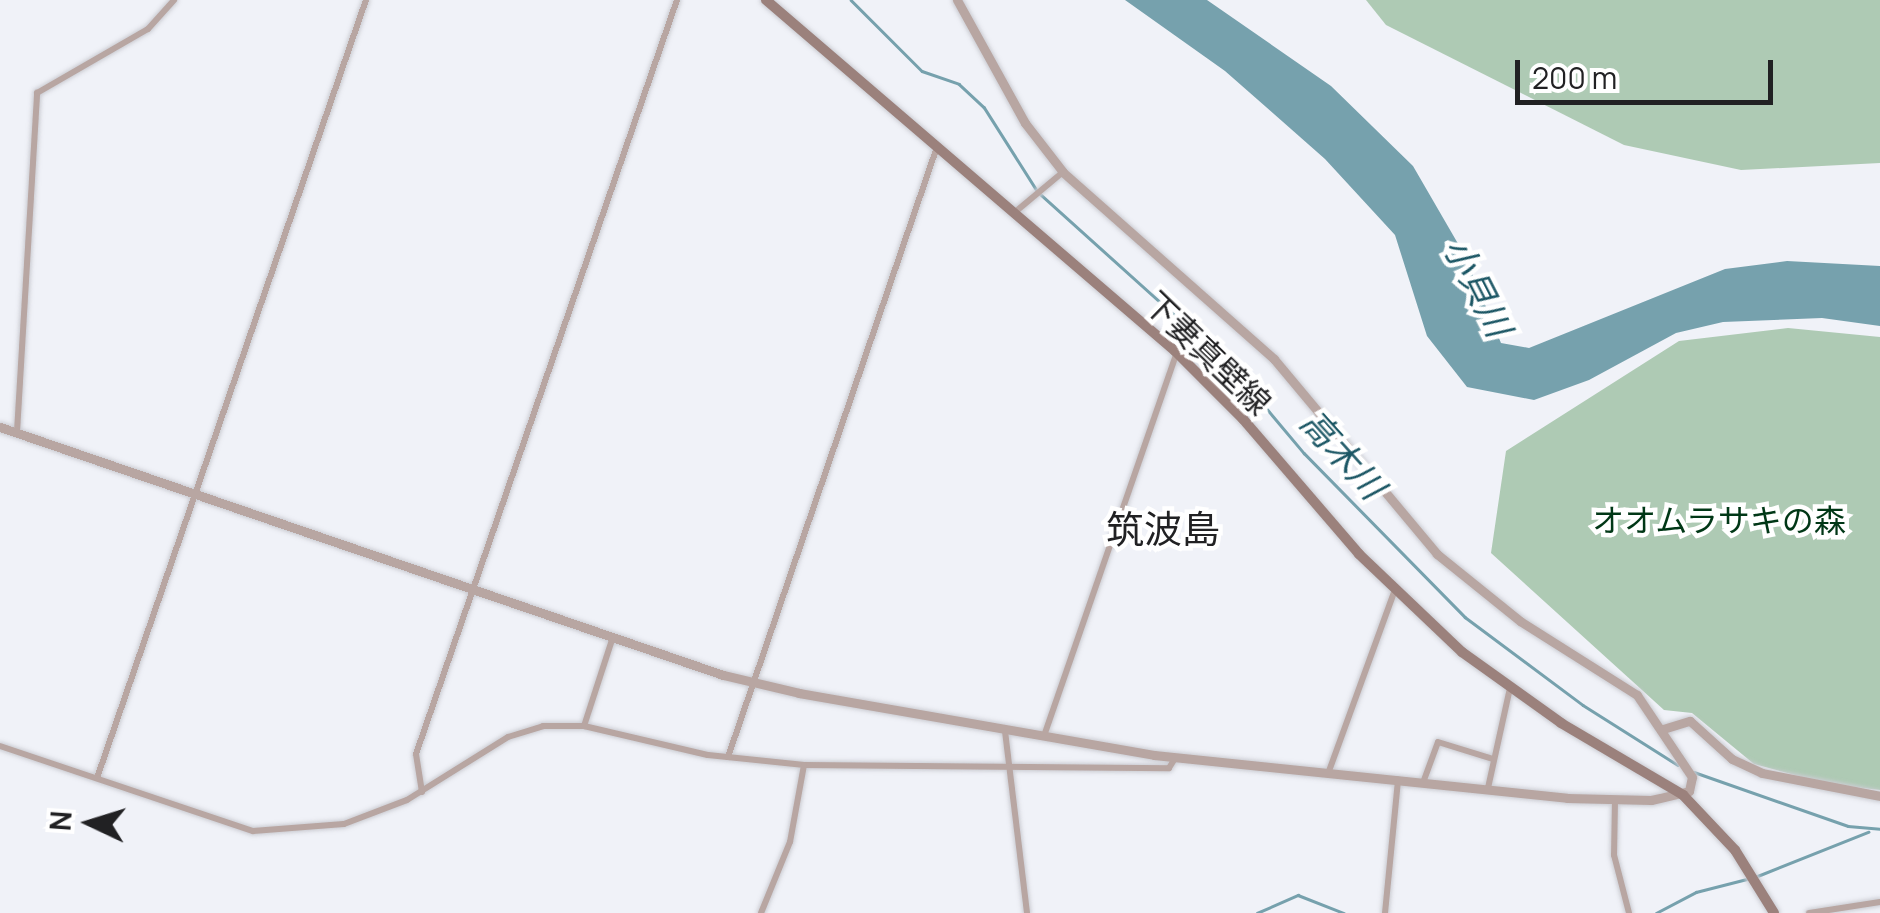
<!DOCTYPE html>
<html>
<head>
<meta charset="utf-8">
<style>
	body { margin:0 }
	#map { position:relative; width:1880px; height:913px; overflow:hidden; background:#f0f2f8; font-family:Manrope,"Noto Sans JP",sans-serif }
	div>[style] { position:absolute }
	.green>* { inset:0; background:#aecab4 }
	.water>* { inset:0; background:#76a1ad }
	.stream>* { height:2.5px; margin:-1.25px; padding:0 1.25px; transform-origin:1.25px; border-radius:1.25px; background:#76a1ad }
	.roads { filter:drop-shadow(0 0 2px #cbccd2) drop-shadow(0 0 2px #cbccd2) }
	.minor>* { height:6px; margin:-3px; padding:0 3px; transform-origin:3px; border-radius:3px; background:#b8a6a2 }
	.tertiary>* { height:9px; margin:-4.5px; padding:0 4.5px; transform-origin:4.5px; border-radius:4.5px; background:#b8a6a2 }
	.secondary>* { height:10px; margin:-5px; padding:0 5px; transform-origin:5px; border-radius:5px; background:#9b817c }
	span { translate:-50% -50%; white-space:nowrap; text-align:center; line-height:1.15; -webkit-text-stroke:9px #fff; paint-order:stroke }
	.street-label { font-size:32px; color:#212123 }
	.park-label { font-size:32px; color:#003716 }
	.water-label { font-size:35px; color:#1b5664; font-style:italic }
	.quarter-label { font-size:38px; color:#212123 }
	.north { position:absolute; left:40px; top:773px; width:100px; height:100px; -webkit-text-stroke:8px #fff; paint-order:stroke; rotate:274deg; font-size:28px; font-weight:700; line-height:40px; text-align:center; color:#212123 }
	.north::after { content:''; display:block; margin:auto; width:35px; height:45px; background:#212123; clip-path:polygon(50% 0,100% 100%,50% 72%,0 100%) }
	.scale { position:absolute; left:1515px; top:60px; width:258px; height:45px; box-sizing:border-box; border:5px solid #212123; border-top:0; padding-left:12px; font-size:30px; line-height:35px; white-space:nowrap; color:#212123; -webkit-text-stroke:8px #fff; paint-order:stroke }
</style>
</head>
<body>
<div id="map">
	<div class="green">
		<i style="clip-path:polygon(1366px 0,1880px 0,1880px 163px,1741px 170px,1624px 145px,1386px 25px)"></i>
		<i style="clip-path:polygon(1788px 328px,1880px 337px,1880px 790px,1828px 784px,1754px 764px,1692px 713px,1664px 710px,1491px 553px,1506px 451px,1679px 341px)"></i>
	</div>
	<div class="water">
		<i style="clip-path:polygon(1125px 0,1207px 0,1331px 86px,1413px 166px,1464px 254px,1501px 343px,1529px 348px,1725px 269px,1787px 261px,1880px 266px,1880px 326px,1822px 318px,1723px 322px,1676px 333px,1589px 380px,1534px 400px,1467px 387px,1427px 336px,1395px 235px,1325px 159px,1225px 71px)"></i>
	</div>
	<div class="stream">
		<i style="left:851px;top:0;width:100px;rotate:45deg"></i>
		<i style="left:922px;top:71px;width:39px;rotate:19deg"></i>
		<i style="left:959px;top:84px;width:34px;rotate:43deg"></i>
		<i style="left:984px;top:107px;width:101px;rotate:57.6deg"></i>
		<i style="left:1038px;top:192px;width:260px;rotate:42deg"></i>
		<i style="left:1231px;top:366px;width:114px;rotate:50deg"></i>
		<i style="left:1304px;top:453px;width:230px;rotate:45.5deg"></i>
		<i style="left:1465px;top:617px;width:147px;rotate:36.7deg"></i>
		<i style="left:1583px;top:705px;width:112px;rotate:32.3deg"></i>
		<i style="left:1694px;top:772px;width:163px;rotate:19.3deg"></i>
		<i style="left:1848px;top:826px;width:32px;rotate:5deg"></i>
		<i style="left:1755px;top:877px;width:122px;rotate:-21.7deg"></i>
		<i style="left:1257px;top:913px;width:45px;rotate:-23.7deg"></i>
		<i style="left:1298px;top:895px;width:49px;rotate:21.4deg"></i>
		<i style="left:1656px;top:913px;width:45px;rotate:-27.7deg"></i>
		<i style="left:1696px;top:892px;width:53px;rotate:-14.3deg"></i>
	</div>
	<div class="roads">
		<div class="minor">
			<i style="left:1014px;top:213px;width:64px;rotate:-39.9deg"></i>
			<i style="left:17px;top:432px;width:340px;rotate:-86.6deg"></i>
			<i style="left:37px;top:93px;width:128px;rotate:-30deg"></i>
			<i style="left:148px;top:29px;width:39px;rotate:-48deg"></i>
			<i style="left:584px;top:726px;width:94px;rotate:-72deg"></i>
			<i style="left:1005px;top:731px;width:183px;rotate:83.1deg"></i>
			<i style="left:1044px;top:736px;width:405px;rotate:-70.9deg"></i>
			<i style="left:0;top:746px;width:267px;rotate:18.6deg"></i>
			<i style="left:253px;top:831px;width:91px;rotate:-4.4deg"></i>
			<i style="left:344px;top:824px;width:67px;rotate:-20.9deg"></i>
			<i style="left:407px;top:800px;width:119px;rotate:-32deg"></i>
			<i style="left:508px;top:737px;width:37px;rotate:-17deg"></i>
			<i style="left:543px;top:726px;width:41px"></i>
			<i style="left:584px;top:726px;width:127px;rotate:13.2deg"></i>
			<i style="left:708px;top:755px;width:97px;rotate:5.9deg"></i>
			<i style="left:804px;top:765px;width:365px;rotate:0.5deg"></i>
			<i style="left:1169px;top:768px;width:13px;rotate:-58deg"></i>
			<i style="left:728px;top:757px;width:642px;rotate:-71.09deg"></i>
			<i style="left:1329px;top:771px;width:193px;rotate:-70deg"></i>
			<i style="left:97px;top:778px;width:823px;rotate:-70.93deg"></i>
			<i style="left:1424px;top:780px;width:40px;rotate:-69.8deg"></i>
			<i style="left:1438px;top:742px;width:58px;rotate:17.2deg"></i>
			<i style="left:1488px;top:788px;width:102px;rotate:-77.6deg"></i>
			<i style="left:422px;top:792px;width:38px;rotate:-99deg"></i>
			<i style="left:416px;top:754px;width:798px;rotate:-70.91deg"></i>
			<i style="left:1615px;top:800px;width:55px;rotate:91deg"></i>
			<i style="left:1614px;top:855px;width:60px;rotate:75.5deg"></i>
			<i style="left:761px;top:913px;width:77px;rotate:-67.8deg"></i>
			<i style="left:790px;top:842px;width:78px;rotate:-79.7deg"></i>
			<i style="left:1385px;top:913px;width:134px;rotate:-84.4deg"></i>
			<i style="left:1809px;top:913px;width:72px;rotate:-8.8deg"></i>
		</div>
		<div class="tertiary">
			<i style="left:0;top:427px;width:764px;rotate:18.93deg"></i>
			<i style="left:723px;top:675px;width:78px;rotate:13.3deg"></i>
			<i style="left:799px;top:693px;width:360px;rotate:9.9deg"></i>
			<i style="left:1154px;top:755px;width:415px;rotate:5.9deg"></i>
			<i style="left:1567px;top:798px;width:84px;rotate:1.4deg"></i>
			<i style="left:1651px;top:800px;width:39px;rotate:-13deg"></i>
			<i style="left:1689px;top:791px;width:14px;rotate:-78deg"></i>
			<i style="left:1692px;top:777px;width:99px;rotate:-123.9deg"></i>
			<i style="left:1637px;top:695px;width:138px;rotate:-147.7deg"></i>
			<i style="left:1520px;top:621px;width:107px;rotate:-141.1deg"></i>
			<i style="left:1437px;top:554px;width:254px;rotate:-129.9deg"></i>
			<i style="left:1274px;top:359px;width:282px;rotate:-138.5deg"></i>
			<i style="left:1063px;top:172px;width:62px;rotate:-127.8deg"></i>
			<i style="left:1025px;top:123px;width:141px;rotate:-118.9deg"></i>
			<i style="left:1663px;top:729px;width:28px;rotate:-17deg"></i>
			<i style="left:1690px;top:721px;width:57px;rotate:42.1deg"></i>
			<i style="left:1732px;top:759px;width:33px;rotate:25deg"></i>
			<i style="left:1762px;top:773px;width:120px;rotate:11deg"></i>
		</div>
		<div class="secondary">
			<i style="left:766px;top:0;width:539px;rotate:40.64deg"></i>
			<i style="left:1175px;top:351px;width:96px;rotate:45deg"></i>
			<i style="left:1243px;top:419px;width:178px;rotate:49.3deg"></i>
			<i style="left:1359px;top:554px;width:142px;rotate:43.6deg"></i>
			<i style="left:1462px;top:652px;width:122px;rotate:35.6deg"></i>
			<i style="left:1561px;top:723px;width:142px;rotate:30.5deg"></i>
			<i style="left:1683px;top:795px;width:76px;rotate:46.6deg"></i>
			<i style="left:1735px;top:850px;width:74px;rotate:58.2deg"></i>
		</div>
	</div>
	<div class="street-label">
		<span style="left:1208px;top:353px;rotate:44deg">下妻真壁線</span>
	</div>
	<div class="park-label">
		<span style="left:1719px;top:520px">オオムラサキの森</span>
	</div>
	<div class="water-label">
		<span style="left:1478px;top:287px;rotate:63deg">小貝川</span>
		<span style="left:1343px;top:454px;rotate:48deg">高木川</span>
	</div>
	<div class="quarter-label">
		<span style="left:1163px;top:529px">筑波島</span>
	</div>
	<div class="north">N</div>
	<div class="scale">200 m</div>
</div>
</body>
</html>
